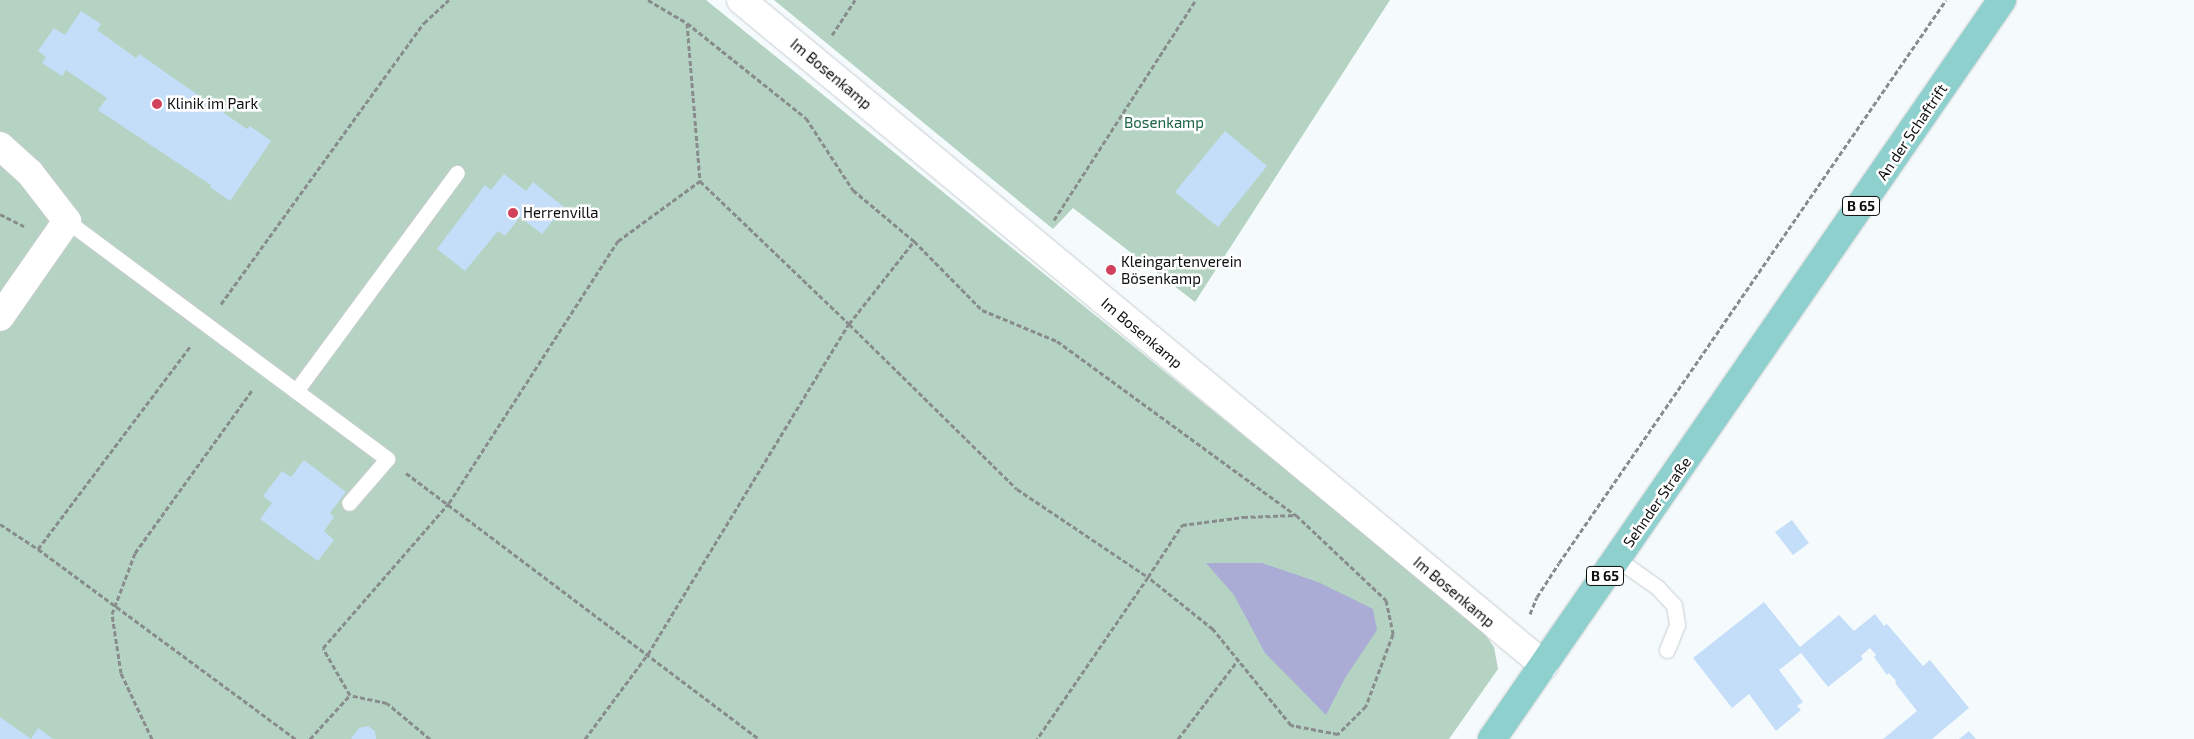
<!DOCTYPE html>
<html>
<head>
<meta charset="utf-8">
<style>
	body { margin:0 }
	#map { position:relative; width:2194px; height:739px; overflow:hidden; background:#f5fbfd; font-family:"Exo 2",sans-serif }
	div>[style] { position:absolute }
	.green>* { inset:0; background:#b5d3c2 }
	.water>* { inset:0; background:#aaacd5 }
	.building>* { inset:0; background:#c4ddf9 }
	.path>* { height:3px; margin-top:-1.5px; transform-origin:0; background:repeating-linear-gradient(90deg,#888c8d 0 5px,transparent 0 7.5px) }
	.roads { filter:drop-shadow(0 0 1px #c7cdcf) drop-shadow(0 0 1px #c7cdcf) }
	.service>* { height:15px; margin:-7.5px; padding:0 7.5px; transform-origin:7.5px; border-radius:7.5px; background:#fff }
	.minor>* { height:28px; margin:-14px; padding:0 14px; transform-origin:14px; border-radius:14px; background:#fff }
	.primary>* { height:28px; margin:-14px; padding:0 14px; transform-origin:14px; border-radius:14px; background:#8dd0cd }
	.dots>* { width:14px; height:14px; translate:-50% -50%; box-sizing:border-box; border:2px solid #fff; border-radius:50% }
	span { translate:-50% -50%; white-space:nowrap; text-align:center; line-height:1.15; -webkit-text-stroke:5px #fff; paint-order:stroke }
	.shield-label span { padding:1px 4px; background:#fff; border:1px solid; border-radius:4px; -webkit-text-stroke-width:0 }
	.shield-label { font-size:14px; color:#0d0f10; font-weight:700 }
	.street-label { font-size:15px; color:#0d0f10 }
	.poi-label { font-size:15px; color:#0d0f10 }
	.left { translate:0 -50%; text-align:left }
	.park-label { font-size:15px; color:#1a6444 }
</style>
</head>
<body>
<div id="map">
	<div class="green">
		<i style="clip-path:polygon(0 0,706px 0,1480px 627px,1494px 647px,1498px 669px,1449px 739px,0 739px)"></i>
		<i style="clip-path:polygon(774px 0,1390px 0,1195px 302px,1073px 208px,1053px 229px)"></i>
	</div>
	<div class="water">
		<i style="clip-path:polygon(1206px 563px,1262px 563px,1318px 582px,1373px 609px,1377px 630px,1345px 678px,1326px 715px,1265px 653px,1234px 595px)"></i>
	</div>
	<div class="building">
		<i style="clip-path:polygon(81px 11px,101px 24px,97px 30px,136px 58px,139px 54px,247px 129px,250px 126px,271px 141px,230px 201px,210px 187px,211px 185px,98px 110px,107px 98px,66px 70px,62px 76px,42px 63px,46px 57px,38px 51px,54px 28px,65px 35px)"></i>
		<i style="clip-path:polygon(1225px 131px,1267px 166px,1218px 227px,1175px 192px)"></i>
		<i style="clip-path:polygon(504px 174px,526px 191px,533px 182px,564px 207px,542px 234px,520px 217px,505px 236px,498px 231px,465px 271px,437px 249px,485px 185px,491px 190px)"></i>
		<i style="clip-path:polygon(304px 460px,346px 492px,330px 513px,334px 517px,324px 531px,334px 540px,318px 561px,260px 519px,272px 503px,263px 496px,282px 471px,291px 477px)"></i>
		<i style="clip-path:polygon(1792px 520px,1809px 543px,1793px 555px,1775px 532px)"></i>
		<i style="clip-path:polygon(1764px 602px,1800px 647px,1839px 615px,1854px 631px,1875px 614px,1884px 626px,1887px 624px,1923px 666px,1930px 660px,1969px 708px,1932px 739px,1883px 739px,1917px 711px,1895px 683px,1896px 681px,1889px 673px,1887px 675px,1874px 657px,1876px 655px,1870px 648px,1861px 656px,1863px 659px,1828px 687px,1801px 653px,1779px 670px,1803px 702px,1797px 706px,1801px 710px,1776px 731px,1749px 694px,1732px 708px,1693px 658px)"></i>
		<i style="clip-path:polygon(0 717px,31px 739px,38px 728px,53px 739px,0 739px)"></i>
		<i style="clip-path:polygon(368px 726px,375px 731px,376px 739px,351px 739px,359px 728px)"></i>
		<i style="clip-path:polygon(1969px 731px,1976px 739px,1959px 739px)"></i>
	</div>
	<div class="path">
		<i style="left:648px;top:0;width:45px;rotate:30.5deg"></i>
		<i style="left:687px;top:23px;width:152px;rotate:38.6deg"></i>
		<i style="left:806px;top:118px;width:86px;rotate:56.9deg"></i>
		<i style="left:853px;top:190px;width:80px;rotate:39.9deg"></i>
		<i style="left:914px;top:241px;width:97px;rotate:45.4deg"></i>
		<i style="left:982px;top:310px;width:81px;rotate:22.5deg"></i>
		<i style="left:1057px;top:341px;width:296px;rotate:36.1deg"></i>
		<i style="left:687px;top:23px;width:159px;rotate:85.3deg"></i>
		<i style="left:700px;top:181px;width:207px;rotate:43.8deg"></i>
		<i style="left:849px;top:324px;width:235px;rotate:44.5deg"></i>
		<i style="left:1017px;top:489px;width:158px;rotate:33.9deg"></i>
		<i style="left:1148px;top:577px;width:196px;rotate:124.4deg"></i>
		<i style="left:832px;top:35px;width:42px;rotate:-56.7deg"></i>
		<i style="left:0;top:214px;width:27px;rotate:27deg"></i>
		<i style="left:1054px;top:220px;width:262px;rotate:-57.2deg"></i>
		<i style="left:221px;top:304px;width:347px;rotate:-54.2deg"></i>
		<i style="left:424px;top:23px;width:34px;rotate:-43deg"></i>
		<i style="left:406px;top:473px;width:442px;rotate:37deg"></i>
		<i style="left:1296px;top:515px;width:124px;rotate:43.4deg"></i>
		<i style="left:1386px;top:600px;width:35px;rotate:78deg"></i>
		<i style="left:1393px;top:634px;width:77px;rotate:110.6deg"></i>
		<i style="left:1366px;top:706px;width:40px;rotate:135deg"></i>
		<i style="left:1338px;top:734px;width:48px;rotate:-169.2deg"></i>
		<i style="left:1291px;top:725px;width:124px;rotate:-129.1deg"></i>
		<i style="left:1213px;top:629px;width:83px;rotate:-141.3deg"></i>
		<i style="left:1148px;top:577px;width:62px;rotate:-56.8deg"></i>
		<i style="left:1182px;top:525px;width:62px;rotate:-7.5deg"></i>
		<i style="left:1243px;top:517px;width:53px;rotate:-2.2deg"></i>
		<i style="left:0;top:524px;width:45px;rotate:33.3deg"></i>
		<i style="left:38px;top:549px;width:320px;rotate:36.4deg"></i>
		<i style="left:38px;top:549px;width:255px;rotate:-53.1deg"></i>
		<i style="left:1530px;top:614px;width:18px;rotate:-68deg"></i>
		<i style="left:1537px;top:597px;width:40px;rotate:-57.1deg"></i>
		<i style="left:1559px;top:563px;width:683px;rotate:-55.5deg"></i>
		<i style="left:152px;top:739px;width:73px;rotate:-115.2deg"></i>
		<i style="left:121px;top:673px;width:60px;rotate:-98.7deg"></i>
		<i style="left:112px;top:614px;width:65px;rotate:-69.3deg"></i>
		<i style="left:135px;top:553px;width:201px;rotate:-54.3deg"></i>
		<i style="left:310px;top:739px;width:59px;rotate:-47.7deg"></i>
		<i style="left:430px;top:739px;width:56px;rotate:-140.1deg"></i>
		<i style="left:387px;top:703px;width:38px;rotate:-168deg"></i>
		<i style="left:350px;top:695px;width:54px;rotate:-119.9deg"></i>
		<i style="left:323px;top:648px;width:192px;rotate:-49deg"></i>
		<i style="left:449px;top:503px;width:312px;rotate:-57.2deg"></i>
		<i style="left:618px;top:241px;width:102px;rotate:-36.2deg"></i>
		<i style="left:585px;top:739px;width:106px;rotate:-53.5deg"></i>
		<i style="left:648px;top:654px;width:386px;rotate:-58.7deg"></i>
		<i style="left:849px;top:324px;width:105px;rotate:-51.9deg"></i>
		<i style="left:1178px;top:739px;width:99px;rotate:-52.8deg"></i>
	</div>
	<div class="roads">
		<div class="service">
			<i style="left:67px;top:221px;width:399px;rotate:36.6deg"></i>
			<i style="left:387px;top:459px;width:58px;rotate:130.8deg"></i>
			<i style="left:296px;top:391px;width:271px;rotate:-53.6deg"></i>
			<i style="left:1617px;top:559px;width:49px;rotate:35deg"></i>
			<i style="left:1657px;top:587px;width:25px;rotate:47deg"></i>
			<i style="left:1674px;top:605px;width:20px;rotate:81deg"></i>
			<i style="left:1677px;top:625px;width:27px;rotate:112deg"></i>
		</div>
		<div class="minor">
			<i style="left:741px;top:0;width:1043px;rotate:39.63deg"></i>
			<i style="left:0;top:146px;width:40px;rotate:42deg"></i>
			<i style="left:30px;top:173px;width:61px;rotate:52.4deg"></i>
			<i style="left:67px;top:221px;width:117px;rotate:124.9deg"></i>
		</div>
		<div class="primary">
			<i style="left:1492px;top:739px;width:898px;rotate:-55.39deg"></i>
		</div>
	</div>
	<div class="dots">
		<i style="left:157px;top:104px;background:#d1415b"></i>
		<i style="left:513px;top:213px;background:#d1415b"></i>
		<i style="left:1111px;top:270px;background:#d1415b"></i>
	</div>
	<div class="shield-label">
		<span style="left:1861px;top:206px">B 65</span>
		<span style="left:1605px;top:576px">B 65</span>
	</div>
	<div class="street-label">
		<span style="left:831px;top:74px;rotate:40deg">Im Bosenkamp</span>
		<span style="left:1912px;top:132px;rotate:-56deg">An der Schaftrift</span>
		<span style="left:1142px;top:333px;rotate:40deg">Im Bosenkamp</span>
		<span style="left:1657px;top:502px;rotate:-55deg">Sehnder Straße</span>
		<span style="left:1454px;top:592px;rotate:40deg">Im Bosenkamp</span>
	</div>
	<div class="poi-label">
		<span class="left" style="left:167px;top:104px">Klinik im Park</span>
		<span class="left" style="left:523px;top:213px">Herrenvilla</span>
		<span class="left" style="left:1121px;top:270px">Kleingartenverein<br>Bösenkamp</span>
	</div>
	<div class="park-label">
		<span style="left:1164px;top:123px">Bosenkamp</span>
	</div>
</div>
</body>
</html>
